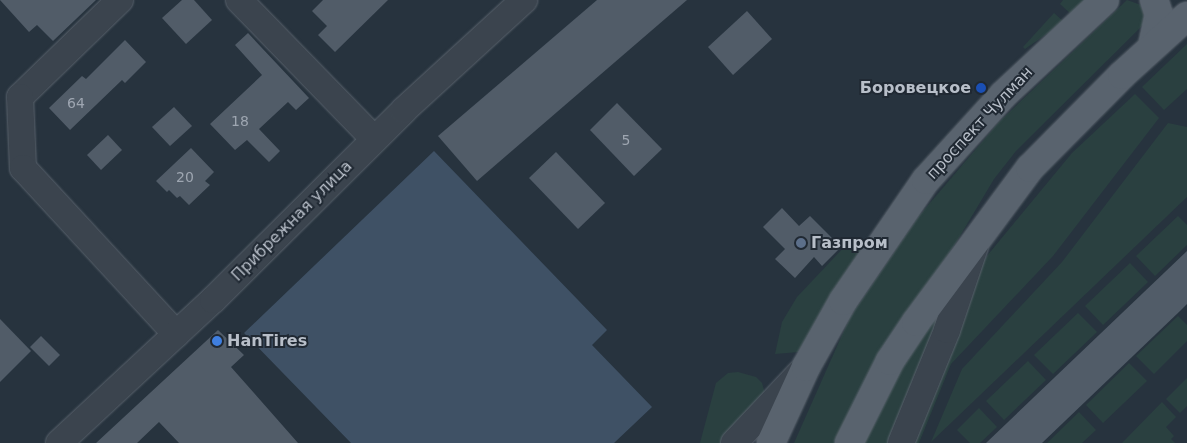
<!DOCTYPE html>
<html>
<head>
<meta charset="utf-8">
<style>
	body { margin:0 }
	#map { position:relative; width:1187px; height:443px; overflow:hidden; background:#27333e; font-family:"DejaVu Sans",sans-serif }
	div>[style] { position:absolute }
	.green>* { inset:0; background:#2a4040 }
	.water>* { inset:0; background:#3f5165 }
	.building>* { inset:0; background:#515c68 }
	.roads { filter:drop-shadow(0 0 1px #59626c) drop-shadow(0 0 1px #59626c) }
	.minor>* { height:26px; margin:-13px; padding:0 13px; transform-origin:13px; border-radius:13px; background:#3b444e }
	.major>* { height:28px; margin:-14px; padding:0 14px; transform-origin:14px; border-radius:14px; background:#59636e }
	.dots>* { width:14px; height:14px; translate:-50% -50%; box-sizing:border-box; border:2px solid #202933; border-radius:50% }
	span { translate:-50% -50%; white-space:nowrap; text-align:center; line-height:1.15; -webkit-text-stroke:4px #202933; paint-order:stroke }
	.number-label { font-size:14px; color:#9ea6b1 }
	.number-label span { -webkit-text-stroke-width:0 }
	.poi-label { font-size:16px; color:#b8bfc9; font-weight:700 }
	.right { translate:-100% -50%; text-align:right }
	.left { translate:0 -50%; text-align:left }
	.street-label { font-size:16px; color:#b8bfc9 }
</style>
</head>
<body>
<div id="map">
	<div class="green">
		<i style="clip-path:polygon(1063px 0,1089px 0,1072px 15px,1060px 4px)"></i>
		<i style="clip-path:polygon(1127px 0,1141px 5px,1146px 11px,1143px 25px,1016px 151px,994px 179px,957px 241px,879px 360px,837px 443px,794px 443px,850px 317px,918px 217px,999px 122px)"></i>
		<i style="clip-path:polygon(1054px 13px,1064px 22px,1025px 49px,1023px 47px)"></i>
		<i style="clip-path:polygon(1187px 44px,1187px 89px,1164px 110px,1142px 87px)"></i>
		<i style="clip-path:polygon(1135px 94px,1159px 118px,1053px 256px,951px 364px,919px 443px,912px 443px,977px 268px,1072px 153px)"></i>
		<i style="clip-path:polygon(1168px 123px,1187px 127px,1187px 197px,931px 442px,962px 369px,1062px 262px)"></i>
		<i style="clip-path:polygon(1178px 216px,1187px 225px,1187px 245px,1155px 276px,1136px 256px)"></i>
		<i style="clip-path:polygon(847px 244px,866px 244px,799px 352px,775px 354px,782px 322px,797px 297px)"></i>
		<i style="clip-path:polygon(1130px 263px,1148px 282px,1103px 325px,1085px 306px)"></i>
		<i style="clip-path:polygon(946px 298px,893px 443px,860px 443px,878px 405px)"></i>
		<i style="clip-path:polygon(1078px 313px,1097px 332px,1053px 374px,1034px 355px)"></i>
		<i style="clip-path:polygon(1178px 316px,1187px 325px,1187px 341px,1154px 374px,1136px 356px)"></i>
		<i style="clip-path:polygon(1028px 361px,1046px 380px,1004px 420px,986px 401px)"></i>
		<i style="clip-path:polygon(1129px 363px,1147px 381px,1103px 423px,1086px 405px)"></i>
		<i style="clip-path:polygon(738px 372px,756px 377px,762px 383px,766px 397px,722px 443px,700px 443px,716px 383px,728px 373px)"></i>
		<i style="clip-path:polygon(1187px 378px,1187px 406px,1180px 413px,1166px 399px)"></i>
		<i style="clip-path:polygon(1162px 402px,1176px 417px,1166px 427px,1174px 436px,1171px 439px,1175px 443px,1122px 443px)"></i>
		<i style="clip-path:polygon(979px 408px,997px 427px,980px 443px,970px 443px,957px 430px)"></i>
		<i style="clip-path:polygon(1079px 412px,1096px 430px,1082px 443px,1047px 443px)"></i>
	</div>
	<div class="water">
		<i style="clip-path:polygon(434px 151px,607px 330px,592px 345px,652px 407px,614px 443px,351px 443px,244px 333px)"></i>
	</div>
	<div class="building">
		<i style="clip-path:polygon(0 0,96px 0,53px 41px,37px 25px,29px 32px)"></i>
		<i style="clip-path:polygon(182px 0,194px 0,212px 20px,186px 44px,162px 18px)"></i>
		<i style="clip-path:polygon(323px 0,388px 0,335px 52px,318px 35px,327px 26px,312px 11px)"></i>
		<i style="clip-path:polygon(597px 0,687px 0,477px 181px,438px 136px)"></i>
		<i style="clip-path:polygon(747px 11px,772px 39px,733px 75px,708px 47px)"></i>
		<i style="clip-path:polygon(248px 33px,309px 98px,296px 110px,288px 102px,259px 129px,280px 151px,269px 162px,247px 140px,235px 150px,210px 124px,262px 75px,235px 45px)"></i>
		<i style="clip-path:polygon(125px 40px,146px 62px,125px 83px,122px 80px,70px 130px,49px 108px,82px 76px,86px 79px)"></i>
		<i style="clip-path:polygon(617px 103px,662px 149px,634px 176px,590px 130px)"></i>
		<i style="clip-path:polygon(174px 107px,192px 126px,170px 146px,152px 127px)"></i>
		<i style="clip-path:polygon(108px 135px,122px 150px,101px 170px,87px 155px)"></i>
		<i style="clip-path:polygon(191px 148px,214px 172px,205px 181px,210px 185px,189px 205px,180px 196px,177px 198px,169px 190px,167px 192px,156px 181px)"></i>
		<i style="clip-path:polygon(556px 152px,605px 203px,578px 229px,529px 178px)"></i>
		<i style="clip-path:polygon(782px 208px,799px 226px,810px 216px,841px 247px,822px 266px,814px 257px,795px 278px,775px 259px,785px 249px,763px 227px)"></i>
		<i style="clip-path:polygon(1187px 251px,1187px 304px,1180px 311px,1042px 443px,986px 443px)"></i>
		<i style="clip-path:polygon(0 319px,31px 351px,0 382px)"></i>
		<i style="clip-path:polygon(218px 330px,244px 355px,231px 367px,298px 443px,179px 443px,159px 422px,137px 443px,96px 443px)"></i>
		<i style="clip-path:polygon(41px 336px,60px 355px,49px 366px,30px 347px)"></i>
	</div>
	<div class="roads">
		<div class="minor">
			<i style="left:120px;top:0;width:139px;rotate:135.9deg"></i>
			<i style="left:20px;top:97px;width:71px;rotate:87.6deg"></i>
			<i style="left:23px;top:168px;width:226px;rotate:47.3deg"></i>
			<i style="left:239px;top:0;width:194px;rotate:45.8deg"></i>
			<i style="left:59px;top:443px;width:210px;rotate:-42.9deg"></i>
			<i style="left:213px;top:300px;width:269px;rotate:-44.8deg"></i>
			<i style="left:404px;top:110px;width:163px;rotate:-42.5deg"></i>
			<i style="left:734px;top:443px;width:96px;rotate:-46.7deg"></i>
			<i style="left:901px;top:443px;width:122px;rotate:-67.8deg"></i>
			<i style="left:947px;top:330px;width:88px;rotate:-71.4deg"></i>
		</div>
		<div class="major">
			<i style="left:1152px;top:47px;width:33px;rotate:-78deg"></i>
			<i style="left:1159px;top:15px;width:16px;rotate:-108deg"></i>
			<i style="left:771px;top:443px;width:84px;rotate:-65.3deg"></i>
			<i style="left:806px;top:367px;width:76px;rotate:-60.7deg"></i>
			<i style="left:843px;top:301px;width:147px;rotate:-55.6deg"></i>
			<i style="left:926px;top:180px;width:115px;rotate:-47.8deg"></i>
			<i style="left:1003px;top:95px;width:139px;rotate:-43deg"></i>
			<i style="left:849px;top:443px;width:92px;rotate:-63.4deg"></i>
			<i style="left:890px;top:361px;width:47px;rotate:-56.3deg"></i>
			<i style="left:916px;top:322px;width:192px;rotate:-53.5deg"></i>
			<i style="left:1030px;top:168px;width:131px;rotate:-45.3deg"></i>
			<i style="left:1122px;top:75px;width:88px;rotate:-42.2deg"></i>
		</div>
	</div>
	<div class="dots">
		<i style="left:981px;top:88px;background:#1a4fb4"></i>
		<i style="left:801px;top:243px;background:#5c6f8a"></i>
		<i style="left:217px;top:341px;background:#3f7fe0"></i>
	</div>
	<div class="number-label">
		<span style="left:76px;top:103px">64</span>
		<span style="left:240px;top:121px">18</span>
		<span style="left:626px;top:140px">5</span>
		<span style="left:185px;top:177px">20</span>
	</div>
	<div class="poi-label">
		<span class="right" style="left:971px;top:88px">Боровецкое</span>
		<span class="left" style="left:811px;top:243px">Газпром</span>
		<span class="left" style="left:227px;top:341px">HanTires</span>
	</div>
	<div class="street-label">
		<span style="left:980px;top:123px;rotate:-47deg">проспект Чулман</span>
		<span style="left:292px;top:221px;rotate:-45deg">Прибрежная улица</span>
	</div>
</div>
</body>
</html>
